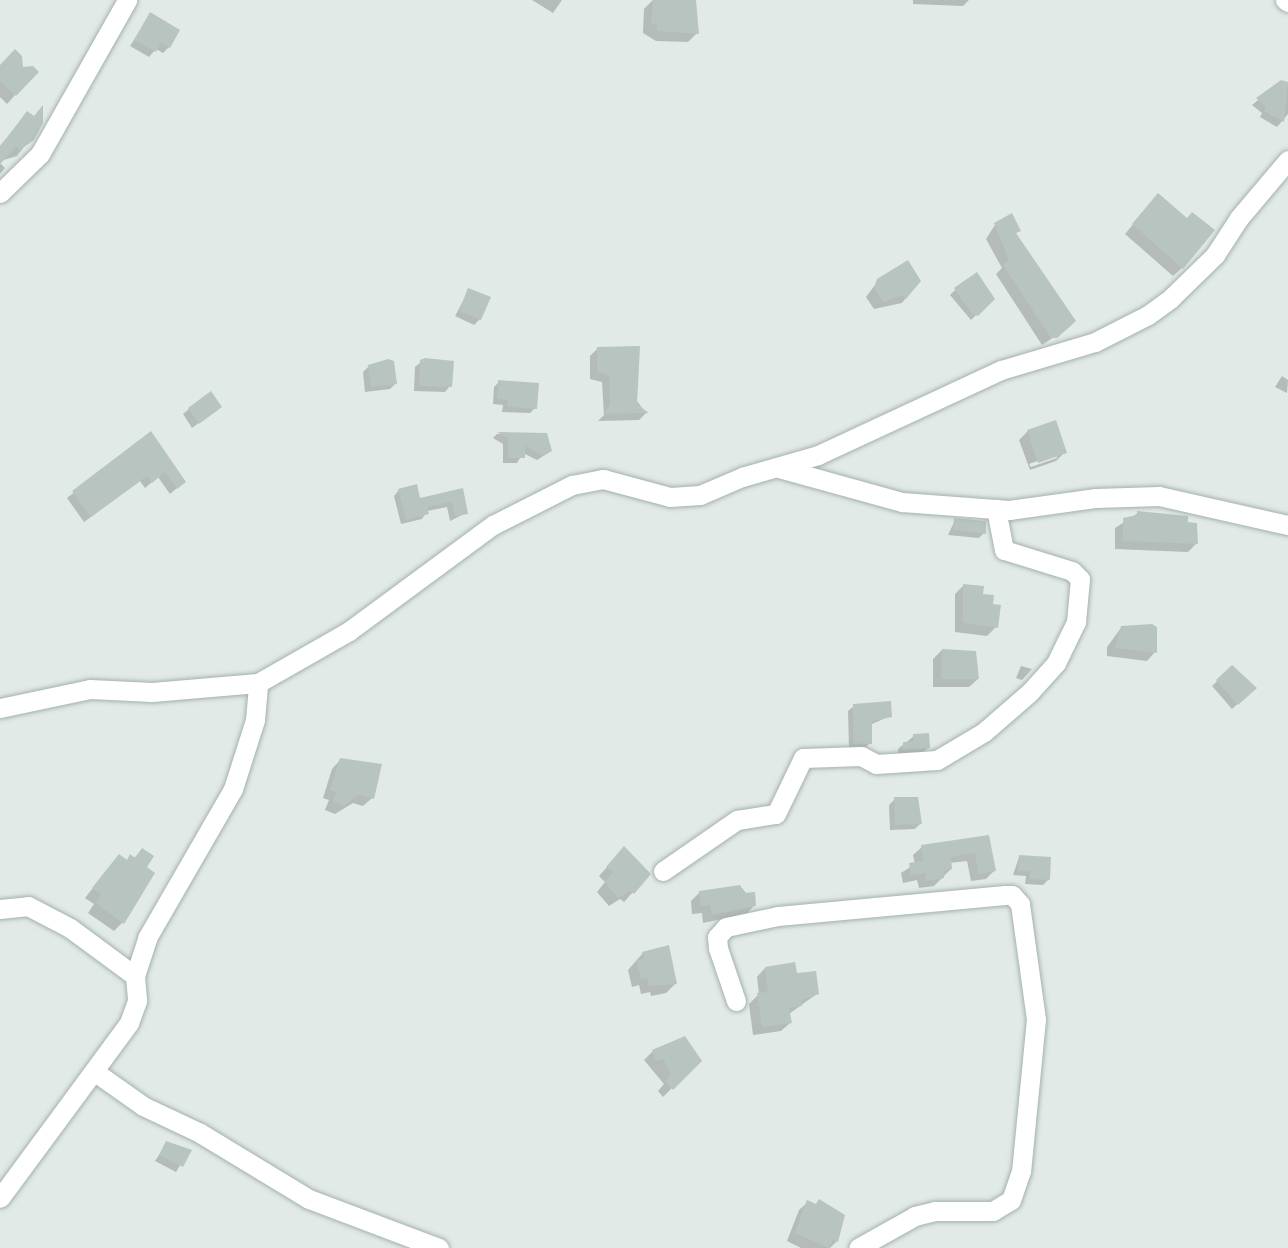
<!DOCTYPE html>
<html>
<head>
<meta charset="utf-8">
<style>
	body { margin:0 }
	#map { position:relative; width:1288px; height:1248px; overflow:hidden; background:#e1eae7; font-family:"DejaVu Sans",sans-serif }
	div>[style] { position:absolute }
	.shadow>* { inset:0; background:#0003 }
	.building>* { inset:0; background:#b7c4c0 }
	.roads { filter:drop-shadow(0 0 2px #a4b1ae) drop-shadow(0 0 2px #a4b1ae) }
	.minor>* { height:19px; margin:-9.5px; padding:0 9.5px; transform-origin:9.5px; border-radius:9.5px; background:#fff }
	span { translate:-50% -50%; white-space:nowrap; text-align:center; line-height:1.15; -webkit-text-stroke:7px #f1f7f4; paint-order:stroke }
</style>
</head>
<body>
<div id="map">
	<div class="shadow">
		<i style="clip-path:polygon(532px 0,562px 0,553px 13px)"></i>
		<i style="clip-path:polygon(653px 0,695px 0,697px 33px,688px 42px,656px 41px,643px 33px,644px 9px)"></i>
		<i style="clip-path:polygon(913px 0,969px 0,963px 6px,913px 4px)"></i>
		<i style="clip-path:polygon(150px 15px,169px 47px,163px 53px,156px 49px,149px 57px,130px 46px)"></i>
		<i style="clip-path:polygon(0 67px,15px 95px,7px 104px,0 97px)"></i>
		<i style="clip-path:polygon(1282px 81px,1288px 84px,1288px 114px,1277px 127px,1260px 117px,1262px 113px,1252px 105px)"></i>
		<i style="clip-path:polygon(27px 113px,42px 123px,17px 156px,0 161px,0 146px)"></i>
		<i style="clip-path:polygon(0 163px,5px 168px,0 174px)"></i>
		<i style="clip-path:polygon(1150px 204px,1186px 220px,1182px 268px,1173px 276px,1125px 234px)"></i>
		<i style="clip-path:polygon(1011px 215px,1019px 230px,1015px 234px,1066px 329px,1042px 345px,996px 274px,1002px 268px,986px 239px,995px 225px)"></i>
		<i style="clip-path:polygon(878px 281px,919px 281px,902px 303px,874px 309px,866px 297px)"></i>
		<i style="clip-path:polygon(469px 290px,480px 319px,474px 325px,455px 316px)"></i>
		<i style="clip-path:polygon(955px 290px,992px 299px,971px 320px,950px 295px)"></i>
		<i style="clip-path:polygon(597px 349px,646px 413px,639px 420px,598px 421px,604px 415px,602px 382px,590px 379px,590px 356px)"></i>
		<i style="clip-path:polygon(421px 362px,450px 386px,445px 392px,414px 391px,415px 367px)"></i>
		<i style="clip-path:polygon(369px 366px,395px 384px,390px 389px,365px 392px,363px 372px)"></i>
		<i style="clip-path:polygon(1282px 376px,1288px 380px,1287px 393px,1275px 387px)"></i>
		<i style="clip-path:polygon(499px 382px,535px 408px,530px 413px,502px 412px,503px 405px,493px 404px,494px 387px)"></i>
		<i style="clip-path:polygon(220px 407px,192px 428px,183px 414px,189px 409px)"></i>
		<i style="clip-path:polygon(evenodd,1028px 431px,1065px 452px,1056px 461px,1030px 470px,1019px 440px,1028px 431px,1057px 454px,1057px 458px,1031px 467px,1029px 464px,1057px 454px)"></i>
		<i style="clip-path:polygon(150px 433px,184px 482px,170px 494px,158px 477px,145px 488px,140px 481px,84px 522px,67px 498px)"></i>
		<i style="clip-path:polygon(497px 434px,546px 435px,548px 453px,537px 460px,523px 453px,517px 463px,503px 463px,503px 444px,493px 438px)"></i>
		<i style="clip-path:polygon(399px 490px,419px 500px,461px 491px,466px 513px,450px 521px,447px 507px,427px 511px,422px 519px,401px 524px,394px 496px)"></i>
		<i style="clip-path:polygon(1138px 513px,1186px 524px,1197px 543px,1188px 552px,1115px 549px,1115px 528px)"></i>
		<i style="clip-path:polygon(955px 520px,984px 533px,979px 538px,948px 535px)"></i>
		<i style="clip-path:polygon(964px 585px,981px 595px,996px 627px,987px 636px,955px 632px,955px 594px)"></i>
		<i style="clip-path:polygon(1121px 628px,1155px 652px,1147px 661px,1107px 656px,1107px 647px)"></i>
		<i style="clip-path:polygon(942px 650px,978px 679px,969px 687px,933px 687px,933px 659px)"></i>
		<i style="clip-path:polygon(1021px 666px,1032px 669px,1022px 680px,1016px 678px)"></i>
		<i style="clip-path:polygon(1232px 667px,1255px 688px,1232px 709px,1212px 686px)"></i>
		<i style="clip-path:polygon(854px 706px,890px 716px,872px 724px,870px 743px,865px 748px,849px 749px,848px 711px)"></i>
		<i style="clip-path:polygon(914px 736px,928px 748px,922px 753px,898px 755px,898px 749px)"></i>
		<i style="clip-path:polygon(340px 760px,372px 798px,363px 806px,353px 803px,335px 814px,325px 810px,329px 800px,323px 798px,332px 769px)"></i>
		<i style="clip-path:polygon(895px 799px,920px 824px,915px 829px,890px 830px,889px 805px)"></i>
		<i style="clip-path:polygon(988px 837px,994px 871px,986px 879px,971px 881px,967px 861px,950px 863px,951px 869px,934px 886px,919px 888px,917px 880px,903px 883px,901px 873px,915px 864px,913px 855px,922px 847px)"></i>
		<i style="clip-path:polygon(142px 850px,122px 923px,114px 931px,88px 913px,94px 904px,85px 898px,111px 865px,133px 859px)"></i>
		<i style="clip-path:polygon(616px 857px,649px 874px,624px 902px,620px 899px,609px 906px,597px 892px,605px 882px,599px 876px)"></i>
		<i style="clip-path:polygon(1019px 857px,1049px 879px,1043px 885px,1025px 884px,1026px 876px,1013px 875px)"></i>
		<i style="clip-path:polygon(742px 888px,755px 905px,746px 914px,703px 923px,702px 913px,692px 914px,691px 901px,700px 892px)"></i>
		<i style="clip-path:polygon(643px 953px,675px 984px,666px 993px,651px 996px,650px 992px,641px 994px,639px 985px,632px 987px,628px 970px)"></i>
		<i style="clip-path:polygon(765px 968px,795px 975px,818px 993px,789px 1014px,790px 1023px,781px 1031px,753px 1035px,749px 1004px,759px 994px,757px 977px)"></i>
		<i style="clip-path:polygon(653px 1051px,700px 1060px,663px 1097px,658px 1091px,664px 1084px,644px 1060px)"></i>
		<i style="clip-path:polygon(167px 1143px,189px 1151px,176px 1172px,155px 1161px)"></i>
		<i style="clip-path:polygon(819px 1201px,837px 1241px,830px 1248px,801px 1248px,787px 1241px,799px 1210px,808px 1202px,815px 1205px)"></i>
	</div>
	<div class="building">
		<i style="clip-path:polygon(653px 0,696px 0,699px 34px,657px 31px,657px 24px,651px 24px)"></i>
		<i style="clip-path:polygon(150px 12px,180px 30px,170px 48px,161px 43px,156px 52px,134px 40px)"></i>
		<i style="clip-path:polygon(15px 49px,22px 56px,23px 67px,33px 66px,39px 72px,16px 96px,0 81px,0 65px)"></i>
		<i style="clip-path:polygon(1281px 80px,1288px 82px,1284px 122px,1264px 111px,1266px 107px,1256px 98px)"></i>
		<i style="clip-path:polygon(43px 105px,43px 123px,34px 140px,20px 150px,16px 147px,0 164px,0 147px,27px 111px,34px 116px)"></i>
		<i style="clip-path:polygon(1158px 193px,1187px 218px,1192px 212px,1215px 230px,1183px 269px,1132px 224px)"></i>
		<i style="clip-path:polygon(1012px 213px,1021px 231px,1016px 233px,1076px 321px,1057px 338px,1051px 338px,1003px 265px,1009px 260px,994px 223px)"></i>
		<i style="clip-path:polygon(908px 260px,921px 281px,906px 299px,903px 295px,883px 302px,874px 288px,877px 279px)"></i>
		<i style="clip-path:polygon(977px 272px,995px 299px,978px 316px,972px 314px,954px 288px)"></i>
		<i style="clip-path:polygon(468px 288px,491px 297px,481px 320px,459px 311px)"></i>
		<i style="clip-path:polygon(640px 346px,637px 404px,649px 413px,603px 414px,610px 405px,609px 375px,597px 372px,597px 347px)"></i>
		<i style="clip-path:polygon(425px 358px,454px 361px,452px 387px,419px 386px,420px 360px)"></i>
		<i style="clip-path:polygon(388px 359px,394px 361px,397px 384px,371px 387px,368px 365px)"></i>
		<i style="clip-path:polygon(498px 380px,539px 383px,537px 409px,507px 407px,508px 400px,497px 399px)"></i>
		<i style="clip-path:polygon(211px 391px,222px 407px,199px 424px,188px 408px)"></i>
		<i style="clip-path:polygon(1056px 420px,1067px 453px,1038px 463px,1027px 430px)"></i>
		<i style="clip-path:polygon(151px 431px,186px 482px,177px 489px,165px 472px,152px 483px,147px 476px,91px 517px,72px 491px)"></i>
		<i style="clip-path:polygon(497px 432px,547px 433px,552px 451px,543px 456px,525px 446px,525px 458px,508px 458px,508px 438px)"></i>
		<i style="clip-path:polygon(417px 484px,420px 498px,463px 488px,468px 514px,455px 516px,452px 502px,427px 507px,429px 514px,406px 520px,398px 489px)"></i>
		<i style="clip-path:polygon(1137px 511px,1188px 516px,1188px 522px,1197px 523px,1198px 544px,1123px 541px,1123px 518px,1137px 515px)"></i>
		<i style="clip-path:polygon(954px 518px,986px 521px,986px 534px,953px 530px)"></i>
		<i style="clip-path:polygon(963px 584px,984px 586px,983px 594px,994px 595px,993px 604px,1001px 605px,998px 628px,963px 623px)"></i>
		<i style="clip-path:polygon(1152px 624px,1157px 627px,1157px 653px,1115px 648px,1121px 626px)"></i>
		<i style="clip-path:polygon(942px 649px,976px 651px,979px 679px,941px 679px)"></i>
		<i style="clip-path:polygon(1232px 665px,1257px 688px,1238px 705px,1216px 680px)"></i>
		<i style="clip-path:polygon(891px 701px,892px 717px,872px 721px,872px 744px,853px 744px,853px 704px)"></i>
		<i style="clip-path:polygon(929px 733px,930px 748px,903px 750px,903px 742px,913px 742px,913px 734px)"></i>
		<i style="clip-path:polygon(340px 758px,382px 764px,374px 799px,358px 795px,344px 806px,333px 802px,336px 792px,330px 790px)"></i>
		<i style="clip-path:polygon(894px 797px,918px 797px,922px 824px,895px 825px)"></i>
		<i style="clip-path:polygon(989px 835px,996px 871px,978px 874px,975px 853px,951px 857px,952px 869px,943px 871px,944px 878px,926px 881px,925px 873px,911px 875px,909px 863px,923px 861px,921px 845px)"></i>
		<i style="clip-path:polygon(624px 846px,651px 874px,634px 894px,630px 891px,618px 898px,605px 882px,613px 872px,606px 867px)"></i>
		<i style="clip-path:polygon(142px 848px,154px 856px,147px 867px,155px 873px,124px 924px,95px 903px,101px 895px,92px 888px,119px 854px,127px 860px,130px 854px,135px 858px)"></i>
		<i style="clip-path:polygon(1019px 855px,1051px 857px,1050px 880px,1030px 879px,1030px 871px,1018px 871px)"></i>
		<i style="clip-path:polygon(740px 885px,745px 893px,755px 892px,756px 906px,712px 915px,710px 905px,701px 907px,699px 891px)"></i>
		<i style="clip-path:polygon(669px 945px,677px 984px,649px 986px,647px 978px,641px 979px,636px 960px,644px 958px,642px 952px)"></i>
		<i style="clip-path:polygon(795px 962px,797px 973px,816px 971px,819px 994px,801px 1000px,802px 1006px,789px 1008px,792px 1023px,762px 1027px,757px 993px,768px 992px,765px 967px)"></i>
		<i style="clip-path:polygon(685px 1036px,702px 1061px,673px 1090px,665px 1081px,671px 1074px,663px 1059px,656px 1061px,652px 1050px)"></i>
		<i style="clip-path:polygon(166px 1141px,192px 1150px,183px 1167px,159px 1155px)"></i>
		<i style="clip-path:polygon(819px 1199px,845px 1215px,838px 1242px,833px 1240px,829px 1248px,795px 1233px,807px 1200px,816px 1204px)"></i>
	</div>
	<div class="roads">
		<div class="minor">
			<i style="left:1285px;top:0;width:4px;rotate:34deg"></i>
			<i style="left:0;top:193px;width:56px;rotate:-44.3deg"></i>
			<i style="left:40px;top:154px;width:177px;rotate:-60.5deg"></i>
			<i style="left:779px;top:468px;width:128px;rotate:15.5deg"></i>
			<i style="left:902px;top:502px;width:107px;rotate:4.3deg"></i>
			<i style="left:1009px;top:510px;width:88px;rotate:-7.9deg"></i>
			<i style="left:1096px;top:498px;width:63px;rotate:-1.8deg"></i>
			<i style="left:1159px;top:496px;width:132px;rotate:12.7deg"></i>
			<i style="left:0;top:708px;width:92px;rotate:-11.9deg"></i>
			<i style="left:90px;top:689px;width:62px;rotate:2.8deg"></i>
			<i style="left:152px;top:692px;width:106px;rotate:-4.9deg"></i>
			<i style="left:258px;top:683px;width:105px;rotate:-29.7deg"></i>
			<i style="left:349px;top:631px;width:179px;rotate:-36.4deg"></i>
			<i style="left:493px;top:525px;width:89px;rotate:-26.9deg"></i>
			<i style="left:572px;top:485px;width:32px;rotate:-11deg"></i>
			<i style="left:603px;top:479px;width:69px;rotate:15deg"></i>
			<i style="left:670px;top:497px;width:30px;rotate:-4deg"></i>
			<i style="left:700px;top:495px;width:46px;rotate:-23.2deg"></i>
			<i style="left:742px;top:477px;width:79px;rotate:-16.1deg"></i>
			<i style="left:818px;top:455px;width:202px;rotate:-24.9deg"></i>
			<i style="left:1001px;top:370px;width:98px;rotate:-16.6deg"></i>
			<i style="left:1095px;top:342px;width:59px;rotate:-27deg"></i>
			<i style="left:1148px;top:315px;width:29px;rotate:-36deg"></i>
			<i style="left:1171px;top:298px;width:62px;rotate:-44.3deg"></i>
			<i style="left:1215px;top:255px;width:44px;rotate:-57deg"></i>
			<i style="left:1239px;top:218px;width:76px;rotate:-49.8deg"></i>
			<i style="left:663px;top:871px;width:90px;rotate:-34.6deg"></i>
			<i style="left:737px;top:820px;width:39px;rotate:-9deg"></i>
			<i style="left:776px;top:814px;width:62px;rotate:-64.3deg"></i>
			<i style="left:803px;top:758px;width:58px;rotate:-2deg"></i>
			<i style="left:861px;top:756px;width:17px;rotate:28deg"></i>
			<i style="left:876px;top:764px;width:61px;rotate:-3.8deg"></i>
			<i style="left:937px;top:760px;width:55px;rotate:-30.8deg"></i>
			<i style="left:984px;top:732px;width:61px;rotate:-41deg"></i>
			<i style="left:1030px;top:692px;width:39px;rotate:-48deg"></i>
			<i style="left:1056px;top:663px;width:46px;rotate:-64deg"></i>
			<i style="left:1076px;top:622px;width:43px;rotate:-84.7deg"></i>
			<i style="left:1080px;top:579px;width:11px;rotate:-135deg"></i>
			<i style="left:1072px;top:571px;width:71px;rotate:-162.8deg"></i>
			<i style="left:1004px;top:550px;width:42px;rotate:-101deg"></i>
			<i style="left:0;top:909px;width:28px;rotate:-6deg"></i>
			<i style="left:28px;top:906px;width:47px;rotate:27.6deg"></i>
			<i style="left:70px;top:928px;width:81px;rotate:36.4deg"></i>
			<i style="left:135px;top:976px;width:25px;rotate:85deg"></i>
			<i style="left:137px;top:1001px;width:23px;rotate:110deg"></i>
			<i style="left:129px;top:1023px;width:217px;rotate:126.4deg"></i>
			<i style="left:135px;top:976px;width:40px;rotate:-72deg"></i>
			<i style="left:147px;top:938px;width:172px;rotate:-60deg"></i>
			<i style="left:233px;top:789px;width:72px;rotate:-72.3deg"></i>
			<i style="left:255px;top:720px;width:37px;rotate:-85deg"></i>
			<i style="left:736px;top:1001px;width:56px;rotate:-108.8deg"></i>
			<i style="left:718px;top:948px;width:11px;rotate:-95deg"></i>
			<i style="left:717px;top:937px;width:13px;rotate:-48deg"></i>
			<i style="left:726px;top:927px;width:53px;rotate:-11.9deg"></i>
			<i style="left:778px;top:916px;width:228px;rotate:-5.3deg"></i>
			<i style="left:1005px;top:895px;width:7px"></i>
			<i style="left:1012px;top:895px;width:12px;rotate:48deg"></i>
			<i style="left:1020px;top:904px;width:116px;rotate:82.1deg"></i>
			<i style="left:1036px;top:1019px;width:153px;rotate:95.6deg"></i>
			<i style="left:1021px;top:1171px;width:31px;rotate:109deg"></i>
			<i style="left:1011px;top:1200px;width:21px;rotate:149deg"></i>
			<i style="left:993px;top:1211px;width:58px;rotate:180deg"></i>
			<i style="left:935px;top:1211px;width:21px;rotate:166deg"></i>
			<i style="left:915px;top:1216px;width:65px;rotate:150.7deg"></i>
			<i style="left:95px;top:1072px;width:59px;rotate:35.3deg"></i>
			<i style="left:143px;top:1106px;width:63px;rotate:25.3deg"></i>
			<i style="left:200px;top:1133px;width:127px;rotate:31.2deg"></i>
			<i style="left:309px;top:1199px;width:139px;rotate:20.7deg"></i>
		</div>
	</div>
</div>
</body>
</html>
